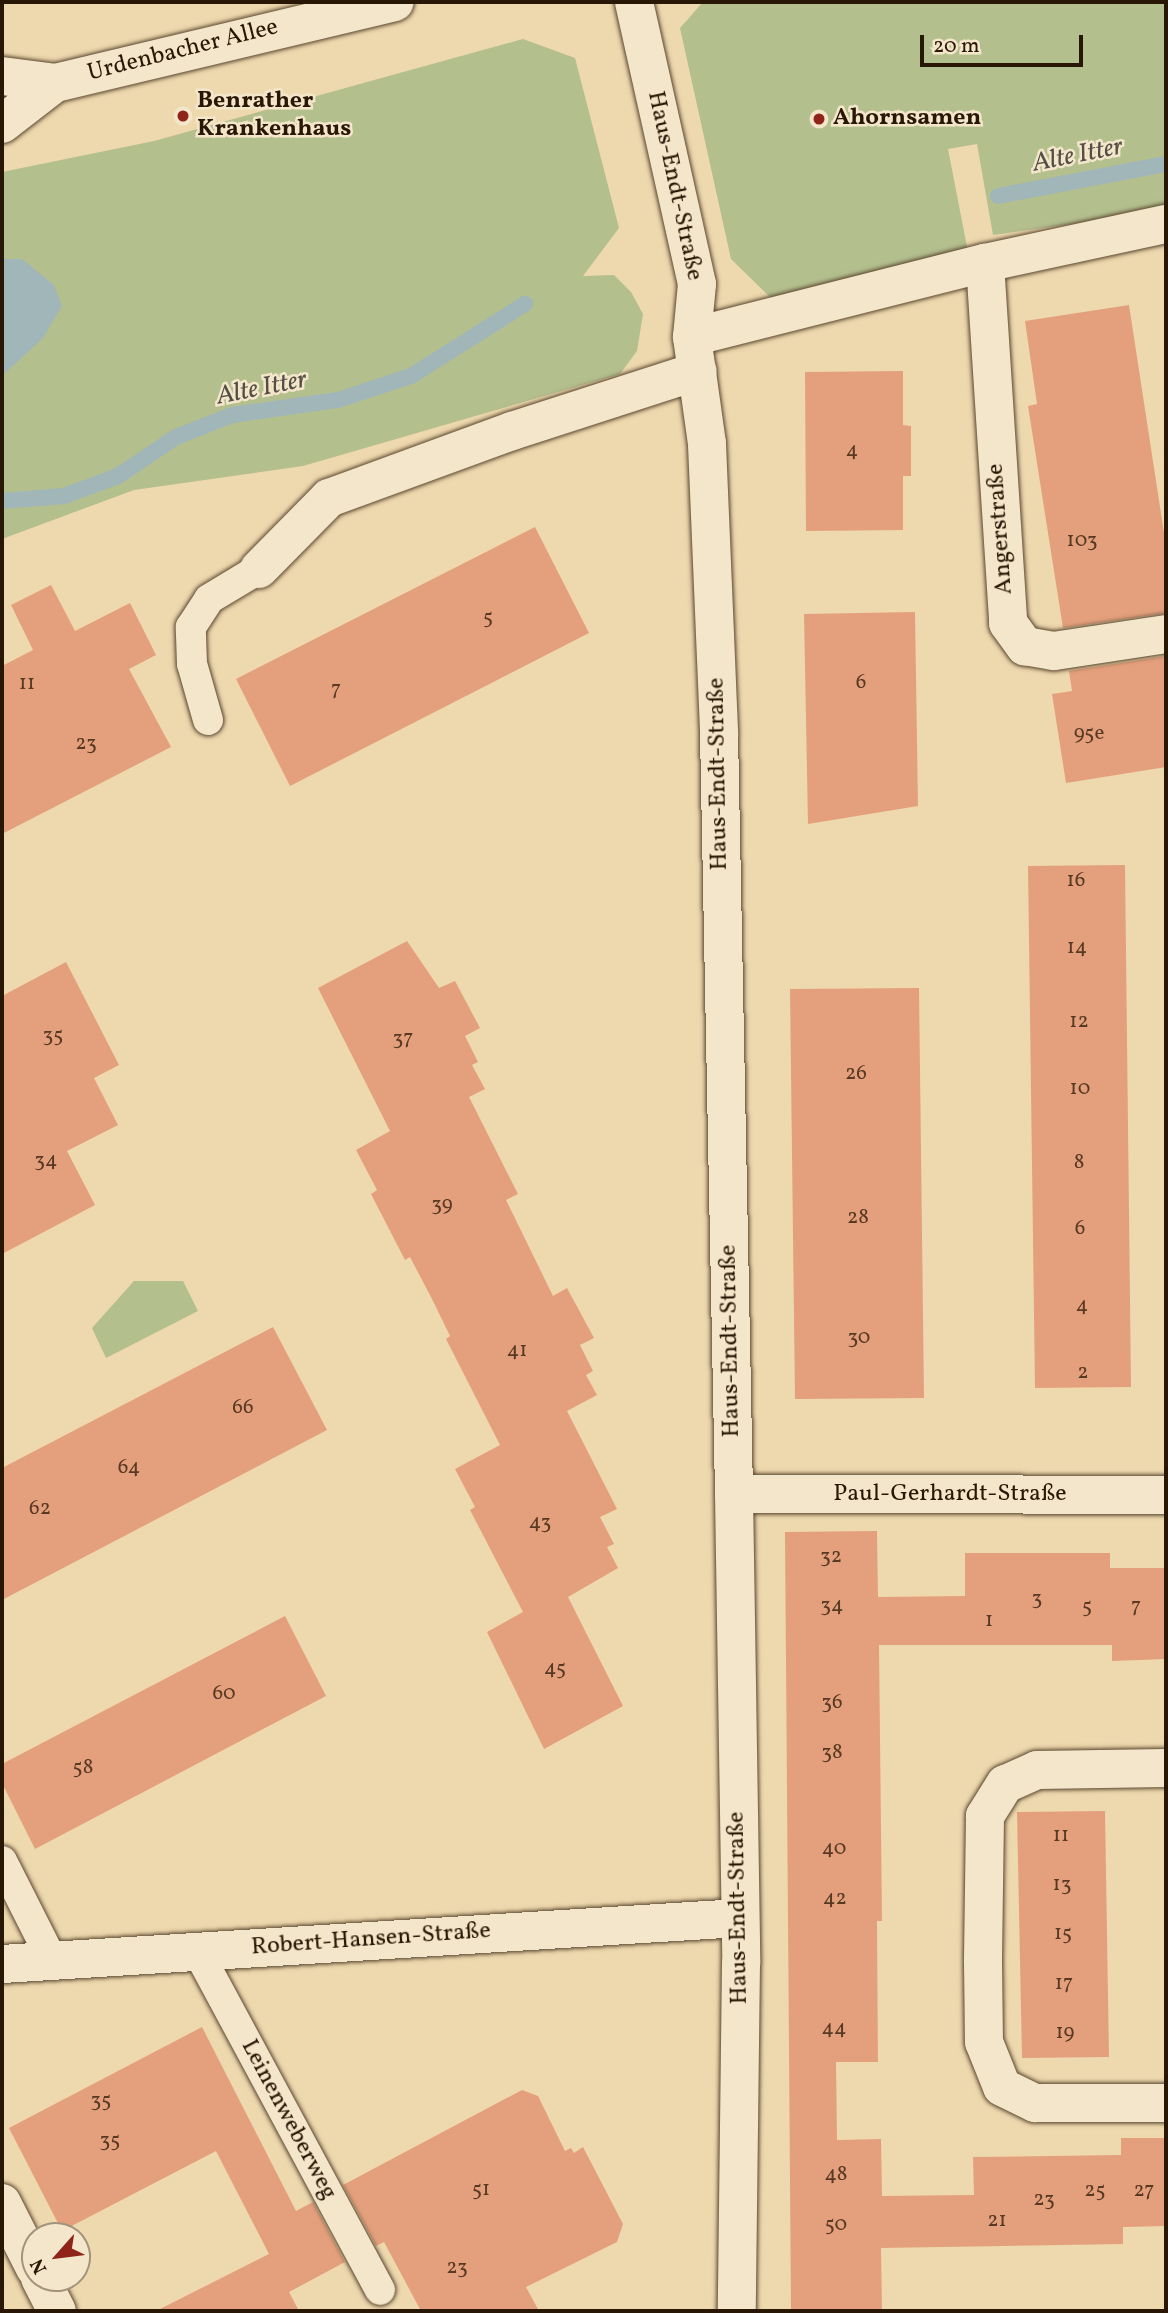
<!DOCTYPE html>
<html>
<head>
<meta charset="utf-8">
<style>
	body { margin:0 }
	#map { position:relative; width:1168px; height:2313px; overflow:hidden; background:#eed8ae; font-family:Vollkorn,serif }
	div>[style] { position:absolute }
	.green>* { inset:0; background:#b4bf8e }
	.water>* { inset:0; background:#a1b6b8 }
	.stream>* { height:16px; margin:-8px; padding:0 8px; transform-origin:8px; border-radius:8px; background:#a1b6b8 }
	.building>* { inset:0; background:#e4a07d }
	.roads { filter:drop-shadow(0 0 2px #5a472f) drop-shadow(0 0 2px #5a472f) }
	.service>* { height:30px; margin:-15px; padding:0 15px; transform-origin:15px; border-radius:15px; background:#f4e6ca }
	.minor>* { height:38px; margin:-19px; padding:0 19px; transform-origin:19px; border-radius:19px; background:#f4e6ca }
	.dots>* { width:19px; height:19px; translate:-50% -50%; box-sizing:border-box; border:4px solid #f4e6ca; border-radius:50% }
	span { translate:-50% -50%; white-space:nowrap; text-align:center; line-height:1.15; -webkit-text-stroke:5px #f4e6ca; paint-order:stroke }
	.number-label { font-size:21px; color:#583923 }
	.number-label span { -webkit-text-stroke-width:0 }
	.street-label { font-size:24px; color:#291705 }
	.poi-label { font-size:24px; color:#291705; font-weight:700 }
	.left { translate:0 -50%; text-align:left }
	.water-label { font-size:26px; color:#534f44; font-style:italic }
	.frame { position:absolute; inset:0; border:4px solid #291705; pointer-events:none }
	.north { position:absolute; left:21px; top:2222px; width:70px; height:70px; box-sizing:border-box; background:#f4e6ca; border:2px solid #a3937b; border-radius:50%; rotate:242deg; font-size:19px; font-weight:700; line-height:28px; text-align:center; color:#291705 }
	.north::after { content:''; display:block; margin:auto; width:24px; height:32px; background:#8f2418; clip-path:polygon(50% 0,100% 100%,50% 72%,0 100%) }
	.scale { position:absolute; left:920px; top:35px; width:163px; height:32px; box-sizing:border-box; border:4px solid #291705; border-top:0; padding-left:9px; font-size:21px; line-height:24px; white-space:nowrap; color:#291705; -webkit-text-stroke:5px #f4e6ca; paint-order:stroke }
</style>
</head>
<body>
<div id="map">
	<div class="green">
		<i style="clip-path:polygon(703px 2px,1166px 2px,1166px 211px,993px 235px,977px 144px,948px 149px,968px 252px,773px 300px,731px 259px,680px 28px)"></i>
		<i style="clip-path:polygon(523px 39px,575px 58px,619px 228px,583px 276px,614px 275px,631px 292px,643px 314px,637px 351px,620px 374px,303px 466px,134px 490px,2px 539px,2px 172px,154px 141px)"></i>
		<i style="clip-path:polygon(134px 1281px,183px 1281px,198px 1311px,106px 1358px,92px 1328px)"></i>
	</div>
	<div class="water">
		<i style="clip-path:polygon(2px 259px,22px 259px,54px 285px,62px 306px,43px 338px,2px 376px)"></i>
	</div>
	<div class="stream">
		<i style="left:998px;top:196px;width:171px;rotate:-10.8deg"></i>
		<i style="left:2px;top:501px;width:62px;rotate:-4.6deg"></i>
		<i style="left:64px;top:496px;width:58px;rotate:-20.3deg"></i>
		<i style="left:118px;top:476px;width:70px;rotate:-33.9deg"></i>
		<i style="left:176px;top:437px;width:60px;rotate:-21.4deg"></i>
		<i style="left:232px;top:415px;width:107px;rotate:-8.1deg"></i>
		<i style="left:338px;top:400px;width:77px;rotate:-18.2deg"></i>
		<i style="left:411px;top:376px;width:135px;rotate:-32.3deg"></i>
	</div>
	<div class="building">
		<i style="clip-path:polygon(1129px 305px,1166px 546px,1166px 613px,1063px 628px,1028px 406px,1037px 404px,1025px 321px)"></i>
		<i style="clip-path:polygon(903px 371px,903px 425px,911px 426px,911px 476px,903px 476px,903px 530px,806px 531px,805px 372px)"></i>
		<i style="clip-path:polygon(535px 527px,589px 633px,290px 786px,236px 679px)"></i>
		<i style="clip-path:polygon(51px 585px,75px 631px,130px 603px,156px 655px,129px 669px,171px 747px,2px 834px,2px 666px,33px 650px,11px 605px)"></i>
		<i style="clip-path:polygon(915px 612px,918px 806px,808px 824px,804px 614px)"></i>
		<i style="clip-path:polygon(1166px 656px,1166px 767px,1066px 783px,1052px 694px,1072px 691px,1069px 671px)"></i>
		<i style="clip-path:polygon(1125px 865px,1131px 1387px,1035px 1388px,1028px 866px)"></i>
		<i style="clip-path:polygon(407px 941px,439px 988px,455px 981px,480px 1028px,465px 1036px,478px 1062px,472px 1065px,485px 1089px,469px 1097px,518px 1194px,506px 1200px,553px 1296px,567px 1288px,594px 1338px,580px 1345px,593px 1371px,586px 1375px,597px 1395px,567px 1411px,617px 1509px,600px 1517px,614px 1544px,607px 1547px,618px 1568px,568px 1597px,623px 1706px,544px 1749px,487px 1632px,523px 1612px,470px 1510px,475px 1507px,455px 1469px,500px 1445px,446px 1339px,450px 1336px,432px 1299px,410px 1257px,405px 1260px,371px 1194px,377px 1190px,356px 1150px,390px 1131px,318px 988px)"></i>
		<i style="clip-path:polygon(66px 962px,119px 1065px,94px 1078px,118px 1125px,67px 1151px,95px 1205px,2px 1254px,2px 996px)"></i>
		<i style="clip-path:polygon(919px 988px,924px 1398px,795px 1399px,790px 989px)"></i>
		<i style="clip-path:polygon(273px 1327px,327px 1430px,2px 1600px,2px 1468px)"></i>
		<i style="clip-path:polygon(877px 1531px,878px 1597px,965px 1596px,965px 1553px,1110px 1553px,1110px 1568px,1166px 1568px,1166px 1659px,1112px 1661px,1112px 1645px,879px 1645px,882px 1921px,877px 1921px,878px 2062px,836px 2062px,837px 2140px,881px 2139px,882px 2196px,974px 2195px,973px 2157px,1121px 2155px,1121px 2138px,1166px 2138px,1166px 2226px,1123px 2227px,1123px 2244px,881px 2248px,882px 2311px,791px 2311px,785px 1532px)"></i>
		<i style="clip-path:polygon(285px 1616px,326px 1696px,35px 1849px,2px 1783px,2px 1764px)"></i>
		<i style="clip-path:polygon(1105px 1811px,1109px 2057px,1022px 2058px,1017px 1812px)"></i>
		<i style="clip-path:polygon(202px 2027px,296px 2211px,313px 2202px,345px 2262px,289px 2292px,299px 2311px,156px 2311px,269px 2254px,216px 2151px,62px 2231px,9px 2128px)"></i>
		<i style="clip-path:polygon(522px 2090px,538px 2096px,565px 2151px,571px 2148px,574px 2153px,583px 2147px,623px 2224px,617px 2242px,526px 2287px,539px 2311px,421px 2311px,384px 2242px,376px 2246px,343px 2185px)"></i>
	</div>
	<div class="roads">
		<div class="service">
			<i style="left:208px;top:720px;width:58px;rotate:-105.9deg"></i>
			<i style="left:192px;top:664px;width:37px;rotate:-92deg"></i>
			<i style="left:191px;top:627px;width:33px;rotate:-57deg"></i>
			<i style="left:209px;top:599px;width:58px;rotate:-31deg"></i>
			<i style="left:2px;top:1861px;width:111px;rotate:63.2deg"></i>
			<i style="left:197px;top:1950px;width:386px;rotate:61.7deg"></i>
		</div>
		<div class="minor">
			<i style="left:634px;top:2px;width:289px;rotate:77.4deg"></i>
			<i style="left:697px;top:284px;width:53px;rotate:95.4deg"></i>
			<i style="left:692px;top:337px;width:108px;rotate:82deg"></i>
			<i style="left:707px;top:444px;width:289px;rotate:87.6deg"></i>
			<i style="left:719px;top:733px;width:761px;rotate:88.87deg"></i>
			<i style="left:734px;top:1494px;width:469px;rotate:89.1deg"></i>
			<i style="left:741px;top:1963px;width:348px;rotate:90.7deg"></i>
			<i style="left:2px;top:76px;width:53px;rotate:7.5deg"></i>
			<i style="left:2px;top:124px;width:67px;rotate:-37.7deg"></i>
			<i style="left:55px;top:83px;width:349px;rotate:-13.4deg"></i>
			<i style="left:985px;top:263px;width:361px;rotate:86.3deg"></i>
			<i style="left:1008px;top:623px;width:29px;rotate:54deg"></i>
			<i style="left:1025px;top:646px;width:29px;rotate:10deg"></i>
			<i style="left:1054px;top:651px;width:113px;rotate:-8.6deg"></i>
			<i style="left:692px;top:337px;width:302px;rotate:-14.2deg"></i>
			<i style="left:985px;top:263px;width:185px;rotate:-12.2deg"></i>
			<i style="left:259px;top:569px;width:100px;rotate:-45.4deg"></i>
			<i style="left:329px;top:498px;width:195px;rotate:-20.1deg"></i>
			<i style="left:512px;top:431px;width:195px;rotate:-17.9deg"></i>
			<i style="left:734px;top:1494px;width:432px;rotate:0.1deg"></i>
			<i style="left:1166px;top:1768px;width:129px;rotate:179.1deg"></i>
			<i style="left:1037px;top:1770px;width:35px;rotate:156deg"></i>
			<i style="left:1005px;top:1784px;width:38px;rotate:122deg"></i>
			<i style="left:985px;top:1816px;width:146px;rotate:90.8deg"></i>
			<i style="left:983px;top:1962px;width:80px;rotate:89.3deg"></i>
			<i style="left:984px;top:2042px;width:48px;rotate:68.2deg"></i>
			<i style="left:1002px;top:2087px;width:37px;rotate:26deg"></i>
			<i style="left:1035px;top:2103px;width:131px"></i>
			<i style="left:2px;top:1964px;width:739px;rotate:-3.57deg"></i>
			<i style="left:2px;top:2203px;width:73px;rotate:63.1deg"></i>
			<i style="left:40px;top:2278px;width:37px;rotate:63deg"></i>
		</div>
	</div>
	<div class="dots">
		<i style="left:183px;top:116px;background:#8f2418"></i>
		<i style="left:819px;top:119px;background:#8f2418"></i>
	</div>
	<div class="number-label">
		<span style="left:852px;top:451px">4</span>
		<span style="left:1082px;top:541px">103</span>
		<span style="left:488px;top:618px">5</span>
		<span style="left:861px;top:683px">6</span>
		<span style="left:27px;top:684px">11</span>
		<span style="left:336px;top:690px">7</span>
		<span style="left:1089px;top:734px">95e</span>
		<span style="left:86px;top:744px">23</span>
		<span style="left:1076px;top:881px">16</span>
		<span style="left:1077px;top:948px">14</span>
		<span style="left:1079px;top:1022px">12</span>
		<span style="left:53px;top:1036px">35</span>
		<span style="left:403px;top:1039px">37</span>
		<span style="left:856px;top:1074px">26</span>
		<span style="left:1080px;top:1089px">10</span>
		<span style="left:46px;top:1161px">34</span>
		<span style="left:1079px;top:1163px">8</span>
		<span style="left:442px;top:1205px">39</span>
		<span style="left:858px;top:1218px">28</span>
		<span style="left:1080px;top:1229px">6</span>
		<span style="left:1082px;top:1306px">4</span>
		<span style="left:859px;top:1338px">30</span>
		<span style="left:517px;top:1351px">41</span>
		<span style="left:1083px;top:1373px">2</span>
		<span style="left:243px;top:1408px">66</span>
		<span style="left:129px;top:1468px">64</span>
		<span style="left:40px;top:1509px">62</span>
		<span style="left:540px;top:1523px">43</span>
		<span style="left:831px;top:1557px">32</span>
		<span style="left:1037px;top:1599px">3</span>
		<span style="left:832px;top:1606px">34</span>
		<span style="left:1087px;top:1607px">5</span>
		<span style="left:1136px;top:1607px">7</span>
		<span style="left:989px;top:1621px">1</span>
		<span style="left:555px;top:1669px">45</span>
		<span style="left:224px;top:1694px">60</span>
		<span style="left:832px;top:1703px">36</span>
		<span style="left:832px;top:1753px">38</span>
		<span style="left:83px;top:1768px">58</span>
		<span style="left:1061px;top:1836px">11</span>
		<span style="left:834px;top:1849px">40</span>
		<span style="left:1062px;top:1885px">13</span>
		<span style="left:835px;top:1899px">42</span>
		<span style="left:1063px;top:1934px">15</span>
		<span style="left:1064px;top:1984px">17</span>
		<span style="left:834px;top:2029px">44</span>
		<span style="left:1065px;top:2033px">19</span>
		<span style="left:101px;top:2101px">35</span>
		<span style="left:110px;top:2141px">35</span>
		<span style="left:836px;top:2175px">48</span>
		<span style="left:481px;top:2190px">51</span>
		<span style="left:1095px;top:2191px">25</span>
		<span style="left:1144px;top:2191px">27</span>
		<span style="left:1044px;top:2200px">23</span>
		<span style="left:997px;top:2221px">21</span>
		<span style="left:836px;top:2225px">50</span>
		<span style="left:457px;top:2268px">23</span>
	</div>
	<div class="street-label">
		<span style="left:183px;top:51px;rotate:-14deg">Urdenbacher Allee</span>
		<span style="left:674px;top:186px;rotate:78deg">Haus-Endt-Straße</span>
		<span style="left:1001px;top:529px;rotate:-94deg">Angerstraße</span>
		<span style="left:719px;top:774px;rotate:-91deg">Haus-Endt-Straße</span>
		<span style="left:731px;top:1341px;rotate:-91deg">Haus-Endt-Straße</span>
		<span style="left:950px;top:1495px">Paul-Gerhardt-Straße</span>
		<span style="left:739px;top:1908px;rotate:-91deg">Haus-Endt-Straße</span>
		<span style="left:371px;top:1940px;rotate:-4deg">Robert-Hansen-Straße</span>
		<span style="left:288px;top:2120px;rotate:62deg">Leinenweberweg</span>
	</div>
	<div class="poi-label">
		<span class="left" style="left:197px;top:116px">Benrather<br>Krankenhaus</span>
		<span class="left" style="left:833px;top:119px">Ahornsamen</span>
	</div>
	<div class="water-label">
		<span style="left:1078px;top:156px;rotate:-11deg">Alte Itter</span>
		<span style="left:262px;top:389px;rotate:-11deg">Alte Itter</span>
	</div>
	<div class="frame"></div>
	<div class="north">N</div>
	<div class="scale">20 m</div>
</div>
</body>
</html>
